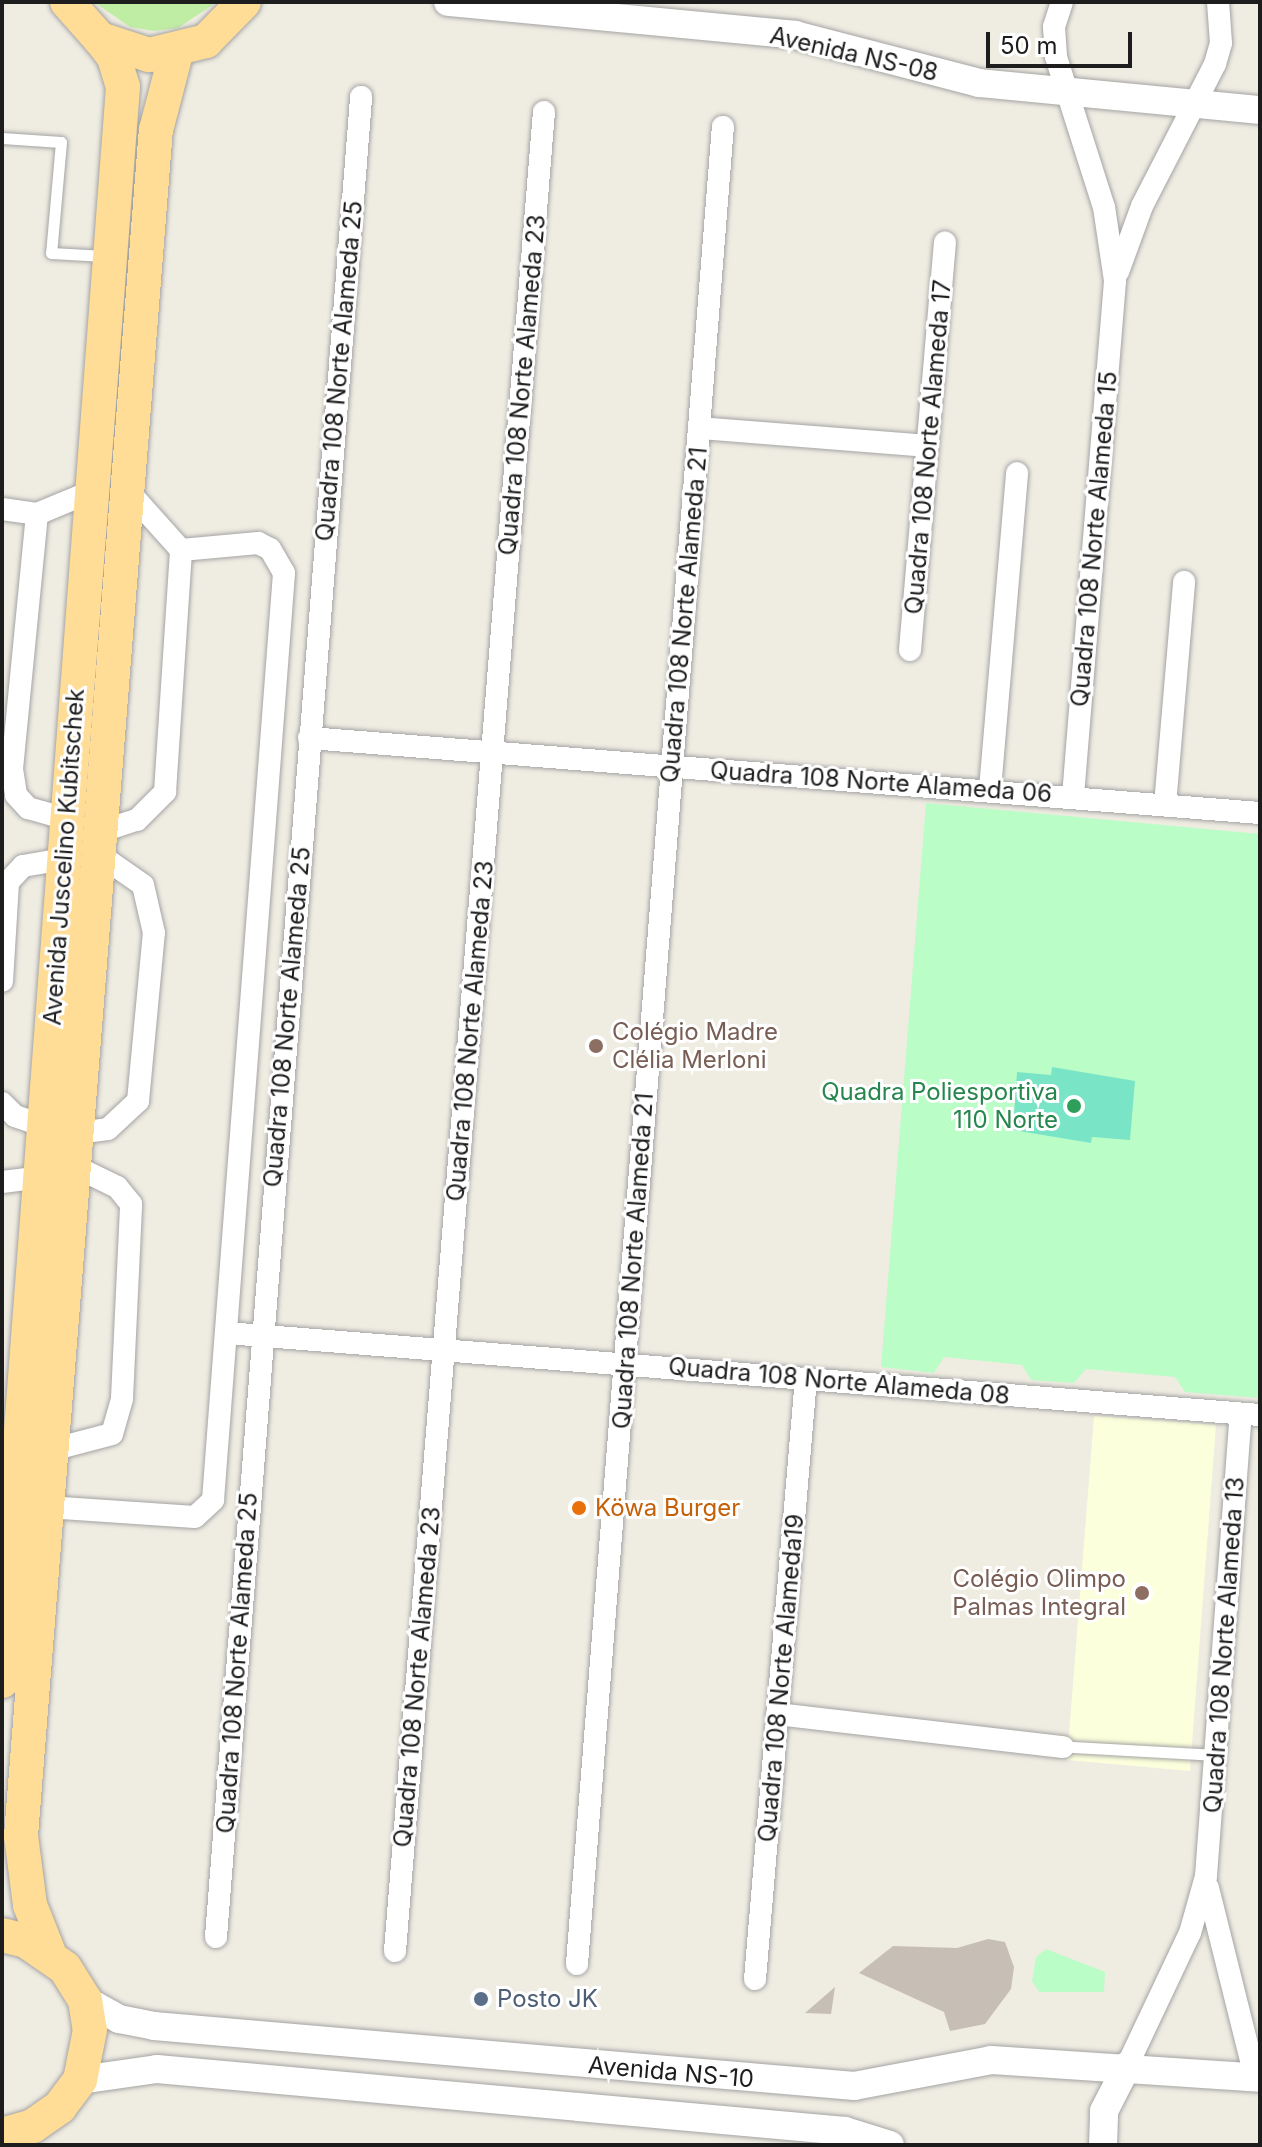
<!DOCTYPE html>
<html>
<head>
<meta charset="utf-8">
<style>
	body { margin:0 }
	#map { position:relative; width:1262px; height:2147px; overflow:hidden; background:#efece2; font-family:Inter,sans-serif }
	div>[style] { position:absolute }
	.education>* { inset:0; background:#fbffdb }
	.grass>* { inset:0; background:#c0eda4 }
	.park>* { inset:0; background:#bbfdc7 }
	.pitch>* { inset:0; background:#7ae4c6 }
	.building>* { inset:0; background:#c7bfb5 }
	.roads { filter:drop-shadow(0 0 2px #a4a4a4) drop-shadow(0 0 2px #a4a4a4) }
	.service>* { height:11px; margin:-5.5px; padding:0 5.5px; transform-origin:5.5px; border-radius:5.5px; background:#fff }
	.minor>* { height:22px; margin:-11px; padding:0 11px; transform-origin:11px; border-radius:11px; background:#fff }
	.tertiary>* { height:28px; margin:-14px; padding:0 14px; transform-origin:14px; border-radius:14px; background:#fff }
	.primary>* { height:34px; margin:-17px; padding:0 17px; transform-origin:17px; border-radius:17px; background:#ffdd97 }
	.dots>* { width:22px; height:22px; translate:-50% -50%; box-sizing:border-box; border:4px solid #fff; border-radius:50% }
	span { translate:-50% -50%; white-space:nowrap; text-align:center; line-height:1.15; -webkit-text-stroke:6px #fff; paint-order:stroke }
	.street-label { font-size:24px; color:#1d1d1d }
	.education-label { font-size:24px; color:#785e54 }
	.left { translate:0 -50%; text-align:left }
	.right { translate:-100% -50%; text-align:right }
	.leisure-label { font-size:24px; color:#27864d }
	.food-label { font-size:24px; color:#c56008 }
	.service-label { font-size:24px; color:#4e5e75 }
	.frame { position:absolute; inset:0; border:4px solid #1d1d1d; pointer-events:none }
	.scale { position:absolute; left:986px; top:32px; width:146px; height:36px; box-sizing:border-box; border:4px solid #1d1d1d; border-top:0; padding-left:10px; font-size:24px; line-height:28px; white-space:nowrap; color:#1d1d1d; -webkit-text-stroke:6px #fff; paint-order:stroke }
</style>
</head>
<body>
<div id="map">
	<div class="education">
		<i style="clip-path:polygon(1094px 1416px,1216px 1425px,1190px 1771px,1067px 1760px)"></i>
	</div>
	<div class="grass">
		<i style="clip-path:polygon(94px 2px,217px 2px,178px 28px,154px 31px,130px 27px)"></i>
	</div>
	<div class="park">
		<i style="clip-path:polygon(926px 803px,1260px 834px,1260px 1398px,1185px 1392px,1175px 1377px,1086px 1369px,1074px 1383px,1031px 1380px,1022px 1365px,944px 1357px,934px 1373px,881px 1367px)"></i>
		<i style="clip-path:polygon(1046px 1949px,1105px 1972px,1104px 1992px,1039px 1992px,1032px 1981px,1036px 1957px)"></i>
	</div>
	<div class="pitch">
		<i style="clip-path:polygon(1052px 1067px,1135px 1081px,1130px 1140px,1092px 1137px,1091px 1143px,1013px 1130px,1017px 1072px,1051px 1075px)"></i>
	</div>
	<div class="building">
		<i style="clip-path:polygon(988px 1939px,1005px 1942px,1014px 1967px,1011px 1989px,985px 2024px,950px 2031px,944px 2012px,859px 1973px,893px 1946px,957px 1948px)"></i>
		<i style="clip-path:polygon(835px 1987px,831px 2014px,805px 2013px)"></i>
	</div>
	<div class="roads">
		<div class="service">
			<i style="left:2px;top:138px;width:59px;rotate:3.9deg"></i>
			<i style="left:61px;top:142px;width:111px;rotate:95.1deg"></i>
			<i style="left:51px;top:253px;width:54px;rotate:3.2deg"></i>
			<i style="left:1073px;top:1747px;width:144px;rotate:3.2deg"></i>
		</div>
		<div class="minor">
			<i style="left:1062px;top:2px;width:26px;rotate:108deg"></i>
			<i style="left:1054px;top:27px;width:30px;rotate:86deg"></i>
			<i style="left:1056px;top:57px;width:157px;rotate:72.3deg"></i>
			<i style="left:1104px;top:207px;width:75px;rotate:81.5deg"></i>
			<i style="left:1115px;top:281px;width:517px;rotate:94.66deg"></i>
			<i style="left:1118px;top:272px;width:70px;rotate:-70deg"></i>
			<i style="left:1142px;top:206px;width:160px;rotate:-62.8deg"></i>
			<i style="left:1215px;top:64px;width:22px;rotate:-74deg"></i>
			<i style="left:1221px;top:43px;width:41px;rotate:-94.2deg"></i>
			<i style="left:699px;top:428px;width:229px;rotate:4.5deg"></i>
			<i style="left:2px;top:509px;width:35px;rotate:8deg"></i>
			<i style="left:37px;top:514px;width:57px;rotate:-22.5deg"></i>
			<i style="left:37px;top:514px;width:256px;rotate:95.6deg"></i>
			<i style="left:12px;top:769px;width:26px;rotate:81deg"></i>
			<i style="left:16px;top:795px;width:18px;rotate:47deg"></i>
			<i style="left:28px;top:808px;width:41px;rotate:15.8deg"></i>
			<i style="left:910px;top:650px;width:409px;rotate:-85.1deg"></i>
			<i style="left:309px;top:738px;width:954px;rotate:4.51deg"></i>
			<i style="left:990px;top:789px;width:317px;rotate:-85.1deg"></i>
			<i style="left:1165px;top:805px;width:224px;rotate:-85.1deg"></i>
			<i style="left:99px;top:832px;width:40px;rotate:-18deg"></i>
			<i style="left:137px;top:820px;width:40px;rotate:-45deg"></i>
			<i style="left:165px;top:792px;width:243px;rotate:-86.2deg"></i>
			<i style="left:181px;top:550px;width:79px;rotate:-131.9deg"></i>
			<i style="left:2px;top:981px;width:99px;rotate:-86.5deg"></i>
			<i style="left:8px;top:882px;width:22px;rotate:-47deg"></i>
			<i style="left:23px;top:866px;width:42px;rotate:-9.7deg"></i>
			<i style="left:2px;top:1103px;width:18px;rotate:45deg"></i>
			<i style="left:15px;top:1116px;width:31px;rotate:19deg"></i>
			<i style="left:76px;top:1133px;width:32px;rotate:-7deg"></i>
			<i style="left:108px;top:1129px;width:41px;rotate:-43deg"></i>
			<i style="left:138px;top:1101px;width:169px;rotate:-84.6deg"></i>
			<i style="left:154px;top:933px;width:49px;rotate:-102.9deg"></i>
			<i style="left:143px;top:885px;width:56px;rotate:-145.2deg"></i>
			<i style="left:2px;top:1182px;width:38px;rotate:-7deg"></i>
			<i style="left:227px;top:1333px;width:1036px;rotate:4.54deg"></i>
			<i style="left:51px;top:1450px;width:63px;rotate:-14.7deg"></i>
			<i style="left:112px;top:1434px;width:37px;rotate:-74deg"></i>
			<i style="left:122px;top:1398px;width:194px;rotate:-87.3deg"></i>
			<i style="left:131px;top:1204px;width:22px;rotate:-129deg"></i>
			<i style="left:117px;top:1187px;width:48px;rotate:-154deg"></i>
			<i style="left:47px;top:1507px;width:148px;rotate:3.9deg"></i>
			<i style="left:195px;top:1517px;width:25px;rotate:-43deg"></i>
			<i style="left:213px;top:1500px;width:930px;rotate:-85.62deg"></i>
			<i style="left:284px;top:573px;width:28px;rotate:-120deg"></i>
			<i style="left:270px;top:549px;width:13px;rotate:-153deg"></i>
			<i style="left:258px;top:543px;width:77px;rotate:174.8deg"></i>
			<i style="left:777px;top:1714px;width:288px;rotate:6.6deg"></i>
			<i style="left:1208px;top:1888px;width:195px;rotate:76deg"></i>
			<i style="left:216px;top:1937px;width:1846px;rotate:-85.49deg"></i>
			<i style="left:395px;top:1951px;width:1845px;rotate:-85.37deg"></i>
			<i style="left:577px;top:1964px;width:1843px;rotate:-85.46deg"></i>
			<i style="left:755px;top:1979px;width:603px;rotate:-85.15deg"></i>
			<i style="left:1127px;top:2066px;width:147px;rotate:-64.7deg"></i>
			<i style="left:1190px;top:1933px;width:59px;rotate:-74.3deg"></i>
			<i style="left:1206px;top:1876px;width:463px;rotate:-85.7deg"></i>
		</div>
		<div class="tertiary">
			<i style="left:448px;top:2px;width:349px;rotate:5.4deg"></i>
			<i style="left:795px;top:35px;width:190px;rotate:14.6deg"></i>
			<i style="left:979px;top:83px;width:282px;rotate:5.5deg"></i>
			<i style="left:85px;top:2000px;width:39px;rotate:29deg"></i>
			<i style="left:119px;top:2019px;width:36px;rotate:11deg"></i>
			<i style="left:154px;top:2026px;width:703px;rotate:4.9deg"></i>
			<i style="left:854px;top:2086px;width:139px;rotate:-10.7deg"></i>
			<i style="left:991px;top:2060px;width:270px;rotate:3.8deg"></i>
			<i style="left:80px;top:2080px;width:78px;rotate:-8.1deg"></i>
			<i style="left:157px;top:2069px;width:691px;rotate:5.15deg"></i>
			<i style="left:845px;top:2131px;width:47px;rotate:17.3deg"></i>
			<i style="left:1103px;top:2145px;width:34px;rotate:-88deg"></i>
			<i style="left:1104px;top:2111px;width:51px;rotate:-62.9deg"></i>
		</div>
		<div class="primary">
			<i style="left:67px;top:2px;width:50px;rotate:48.3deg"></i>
			<i style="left:100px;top:39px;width:52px;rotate:18.1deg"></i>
			<i style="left:149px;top:55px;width:59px;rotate:-13.8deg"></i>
			<i style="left:206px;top:41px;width:54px;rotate:-45.7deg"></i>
			<i style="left:2px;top:1681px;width:1599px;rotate:-85.66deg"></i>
			<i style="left:123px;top:87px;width:31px;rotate:-107deg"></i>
			<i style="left:114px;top:57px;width:23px;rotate:-128deg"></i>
			<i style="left:2px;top:1935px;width:25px;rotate:14deg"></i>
			<i style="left:26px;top:1941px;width:47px;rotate:34.7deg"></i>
			<i style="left:65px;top:1968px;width:38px;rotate:58deg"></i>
			<i style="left:85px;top:2000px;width:30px;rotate:81deg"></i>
			<i style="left:90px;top:2030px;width:51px;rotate:101.3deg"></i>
			<i style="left:80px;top:2080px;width:34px;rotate:127deg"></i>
			<i style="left:60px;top:2107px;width:33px;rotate:145deg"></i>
			<i style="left:33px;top:2126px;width:32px;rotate:164deg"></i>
			<i style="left:49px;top:1953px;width:52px;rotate:-111.6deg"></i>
			<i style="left:30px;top:1905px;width:70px;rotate:-97.4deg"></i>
			<i style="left:21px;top:1836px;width:1711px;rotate:-85.48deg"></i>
			<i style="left:156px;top:130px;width:80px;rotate:-75.4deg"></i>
		</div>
	</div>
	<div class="dots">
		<i style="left:596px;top:1046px;background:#8d6e63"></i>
		<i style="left:1074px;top:1106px;background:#2e9e5b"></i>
		<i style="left:579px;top:1508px;background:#e8710a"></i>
		<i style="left:1142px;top:1593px;background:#8d6e63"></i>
		<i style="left:481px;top:1999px;background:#5c6f8a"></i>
	</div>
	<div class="street-label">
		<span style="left:854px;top:54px;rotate:13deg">Avenida NS-08</span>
		<span style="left:339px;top:371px;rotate:-85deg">Quadra 108 Norte Alameda 25</span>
		<span style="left:522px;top:385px;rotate:-85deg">Quadra 108 Norte Alameda 23</span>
		<span style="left:928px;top:447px;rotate:-85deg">Quadra 108 Norte Alameda 17</span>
		<span style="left:1094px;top:539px;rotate:-85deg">Quadra 108 Norte Alameda 15</span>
		<span style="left:684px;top:615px;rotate:-85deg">Quadra 108 Norte Alameda 21</span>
		<span style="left:881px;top:782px;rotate:4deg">Quadra 108 Norte Alameda 06</span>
		<span style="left:64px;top:857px;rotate:-86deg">Avenida Juscelino Kubitschek</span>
		<span style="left:287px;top:1017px;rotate:-85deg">Quadra 108 Norte Alameda 25</span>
		<span style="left:470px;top:1031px;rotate:-85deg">Quadra 108 Norte Alameda 23</span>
		<span style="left:633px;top:1261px;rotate:-86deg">Quadra 108 Norte Alameda 21</span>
		<span style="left:839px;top:1381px;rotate:5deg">Quadra 108 Norte Alameda 08</span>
		<span style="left:1224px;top:1645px;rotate:-86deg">Quadra 108 Norte Alameda 13</span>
		<span style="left:237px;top:1663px;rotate:-86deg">Quadra 108 Norte Alameda 25</span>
		<span style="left:417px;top:1677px;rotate:-85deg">Quadra 108 Norte Alameda 23</span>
		<span style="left:781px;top:1678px;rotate:-85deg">Quadra 108 Norte Alameda19</span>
		<span style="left:671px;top:2072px;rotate:5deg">Avenida NS-10</span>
	</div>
	<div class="education-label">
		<span class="left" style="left:612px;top:1046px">Colégio Madre<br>Clélia Merloni</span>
		<span class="right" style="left:1126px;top:1593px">Colégio Olimpo<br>Palmas Integral</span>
	</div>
	<div class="leisure-label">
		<span class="right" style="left:1058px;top:1106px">Quadra Poliesportiva<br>110 Norte</span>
	</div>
	<div class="food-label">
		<span class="left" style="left:595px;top:1508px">Köwa Burger</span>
	</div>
	<div class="service-label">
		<span class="left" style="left:497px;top:1999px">Posto JK</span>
	</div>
	<div class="frame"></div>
	<div class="scale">50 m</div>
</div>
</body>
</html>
